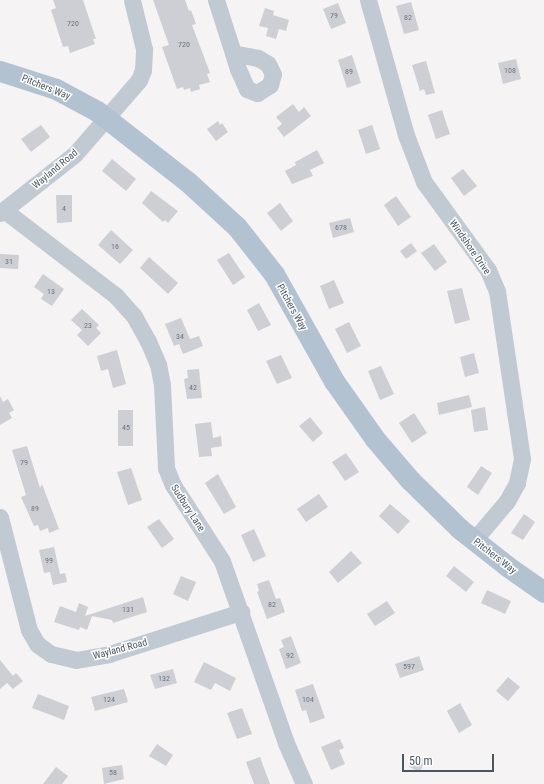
<!DOCTYPE html>
<html>
<head>
<meta charset="utf-8">
<style>
	body { margin:0 }
	#map { position:relative; width:544px; height:784px; overflow:hidden; background:#f5f3f3; font-family:"Roboto Condensed",sans-serif }
	div>[style] { position:absolute }
	.building>* { inset:0; background:#cdcfd5 }
	.minor>* { height:17px; margin:-8.5px; padding:0 8.5px; transform-origin:8.5px; border-radius:8.5px; background:#c1cad2 }
	.major>* { height:21px; margin:-10.5px; padding:0 10.5px; transform-origin:10.5px; border-radius:10.5px; background:#b3c2d1 }
	span { translate:-50% -50%; white-space:nowrap; text-align:center; line-height:1.15; -webkit-text-stroke:3px #fff; paint-order:stroke }
	.number-label { font-size:8px; color:#6b747e }
	.number-label span { -webkit-text-stroke-width:0 }
	.street-label { font-size:10px; color:#4a5661 }
	.scale { position:absolute; left:402px; top:754px; width:92px; height:18px; box-sizing:border-box; border:2px solid #4a5661; border-top:0; padding-left:5px; font-size:12px; line-height:14px; white-space:nowrap; color:#4a5661; -webkit-text-stroke:3px #fff; paint-order:stroke }
</style>
</head>
<body>
<div id="map">
	<div class="building">
		<i style="clip-path:polygon(53px 0,83px 0,96px 39px,93px 39px,95px 44px,70px 53px,68px 46px,63px 47px,51px 10px,56px 8px)"></i>
		<i style="clip-path:polygon(153px 0,185px 0,189px 11px,191px 10px,196px 24px,192px 25px,210px 73px,207px 74px,210px 82px,199px 85px,200px 89px,191px 92px,190px 88px,184px 90px,183px 87px,177px 89px,162px 47px,169px 45px)"></i>
		<i style="clip-path:polygon(411px 2px,419px 30px,404px 34px,396px 6px)"></i>
		<i style="clip-path:polygon(338px 3px,346px 23px,331px 29px,323px 9px)"></i>
		<i style="clip-path:polygon(265px 8px,274px 11px,273px 15px,289px 20px,286px 31px,279px 29px,276px 39px,266px 36px,268px 28px,259px 26px)"></i>
		<i style="clip-path:polygon(352px 55px,361px 83px,347px 88px,338px 60px)"></i>
		<i style="clip-path:polygon(516px 59px,521px 79px,503px 84px,498px 63px)"></i>
		<i style="clip-path:polygon(426px 61px,435px 93px,426px 95px,424px 89px,420px 91px,412px 65px)"></i>
		<i style="clip-path:polygon(293px 104px,299px 112px,304px 107px,311px 116px,284px 137px,277px 128px,282px 124px,276px 117px)"></i>
		<i style="clip-path:polygon(442px 110px,450px 134px,436px 139px,428px 115px)"></i>
		<i style="clip-path:polygon(218px 121px,220px 125px,222px 123px,228px 132px,216px 141px,207px 129px)"></i>
		<i style="clip-path:polygon(41px 125px,50px 137px,31px 152px,21px 139px)"></i>
		<i style="clip-path:polygon(372px 125px,380px 149px,366px 154px,358px 130px)"></i>
		<i style="clip-path:polygon(317px 150px,324px 163px,310px 170px,313px 176px,292px 184px,285px 171px,296px 165px,295px 162px)"></i>
		<i style="clip-path:polygon(112px 159px,136px 179px,126px 191px,102px 171px)"></i>
		<i style="clip-path:polygon(463px 169px,477px 186px,464px 196px,451px 178px)"></i>
		<i style="clip-path:polygon(151px 191px,178px 211px,168px 223px,165px 220px,163px 222px,142px 203px)"></i>
		<i style="clip-path:polygon(56px 195px,72px 195px,72px 222px,57px 223px)"></i>
		<i style="clip-path:polygon(396px 196px,411px 217px,398px 226px,384px 205px)"></i>
		<i style="clip-path:polygon(280px 203px,293px 221px,281px 231px,267px 213px)"></i>
		<i style="clip-path:polygon(350px 218px,354px 232px,333px 238px,329px 223px)"></i>
		<i style="clip-path:polygon(111px 230px,133px 250px,120px 264px,98px 245px)"></i>
		<i style="clip-path:polygon(411px 243px,417px 251px,406px 259px,400px 251px)"></i>
		<i style="clip-path:polygon(434px 244px,447px 262px,435px 271px,421px 253px)"></i>
		<i style="clip-path:polygon(229px 253px,245px 277px,233px 285px,217px 260px)"></i>
		<i style="clip-path:polygon(0 254px,19px 255px,18px 269px,0 268px)"></i>
		<i style="clip-path:polygon(149px 257px,178px 283px,168px 294px,140px 268px)"></i>
		<i style="clip-path:polygon(43px 274px,64px 289px,52px 306px,41px 299px,44px 294px,34px 287px)"></i>
		<i style="clip-path:polygon(334px 280px,344px 303px,329px 309px,320px 286px)"></i>
		<i style="clip-path:polygon(462px 288px,470px 320px,455px 324px,447px 291px)"></i>
		<i style="clip-path:polygon(259px 303px,271px 325px,258px 331px,247px 310px)"></i>
		<i style="clip-path:polygon(82px 309px,99px 325px,96px 328px,101px 333px,88px 346px,77px 335px,82px 330px,71px 320px)"></i>
		<i style="clip-path:polygon(181px 318px,190px 339px,199px 336px,203px 346px,183px 354px,179px 344px,174px 346px,165px 324px)"></i>
		<i style="clip-path:polygon(349px 322px,361px 346px,347px 353px,335px 329px)"></i>
		<i style="clip-path:polygon(117px 350px,126px 384px,113px 388px,108px 369px,101px 371px,97px 356px)"></i>
		<i style="clip-path:polygon(474px 353px,479px 373px,465px 377px,460px 357px)"></i>
		<i style="clip-path:polygon(281px 355px,292px 378px,277px 384px,266px 361px)"></i>
		<i style="clip-path:polygon(381px 366px,394px 394px,380px 400px,368px 371px)"></i>
		<i style="clip-path:polygon(199px 369px,202px 398px,187px 399px,184px 379px,188px 378px,187px 370px)"></i>
		<i style="clip-path:polygon(469px 395px,472px 407px,439px 415px,437px 403px)"></i>
		<i style="clip-path:polygon(0 396px,3px 402px,8px 399px,14px 410px,9px 413px,12px 418px,0 425px)"></i>
		<i style="clip-path:polygon(485px 407px,488px 430px,474px 432px,471px 410px)"></i>
		<i style="clip-path:polygon(118px 410px,133px 410px,133px 446px,118px 446px)"></i>
		<i style="clip-path:polygon(414px 413px,427px 433px,412px 443px,399px 423px)"></i>
		<i style="clip-path:polygon(310px 417px,323px 433px,313px 442px,299px 426px)"></i>
		<i style="clip-path:polygon(211px 422px,213px 438px,221px 436px,222px 446px,211px 448px,212px 456px,199px 457px,195px 424px)"></i>
		<i style="clip-path:polygon(27px 446px,40px 488px,42px 484px,59px 529px,49px 533px,48px 528px,40px 531px,38px 525px,34px 526px,21px 497px,26px 495px,12px 450px)"></i>
		<i style="clip-path:polygon(346px 453px,359px 472px,345px 481px,332px 462px)"></i>
		<i style="clip-path:polygon(481px 466px,492px 473px,478px 495px,467px 487px)"></i>
		<i style="clip-path:polygon(131px 468px,142px 500px,128px 505px,117px 472px)"></i>
		<i style="clip-path:polygon(218px 474px,236px 507px,224px 514px,205px 483px)"></i>
		<i style="clip-path:polygon(319px 494px,328px 507px,306px 522px,297px 509px)"></i>
		<i style="clip-path:polygon(390px 504px,410px 521px,398px 534px,379px 516px)"></i>
		<i style="clip-path:polygon(524px 514px,535px 522px,523px 540px,511px 533px)"></i>
		<i style="clip-path:polygon(159px 519px,174px 539px,162px 548px,147px 527px)"></i>
		<i style="clip-path:polygon(254px 529px,266px 556px,253px 562px,241px 535px)"></i>
		<i style="clip-path:polygon(54px 547px,60px 574px,65px 573px,67px 582px,53px 585px,50px 572px,44px 573px,39px 550px)"></i>
		<i style="clip-path:polygon(351px 551px,362px 563px,338px 583px,329px 572px)"></i>
		<i style="clip-path:polygon(454px 566px,474px 582px,466px 592px,446px 576px)"></i>
		<i style="clip-path:polygon(181px 576px,196px 582px,188px 601px,173px 594px)"></i>
		<i style="clip-path:polygon(269px 580px,276px 599px,280px 598px,285px 612px,267px 619px,257px 592px,259px 591px,257px 584px)"></i>
		<i style="clip-path:polygon(487px 590px,511px 601px,505px 614px,481px 603px)"></i>
		<i style="clip-path:polygon(143px 597px,147px 612px,113px 623px,112px 620px,92px 616px,87px 630px,80px 627px,79px 630px,54px 622px,60px 606px,76px 612px,79px 603px,88px 607px,85px 616px)"></i>
		<i style="clip-path:polygon(387px 601px,395px 613px,375px 626px,367px 614px)"></i>
		<i style="clip-path:polygon(291px 636px,301px 663px,286px 669px,279px 649px,284px 647px,281px 640px)"></i>
		<i style="clip-path:polygon(419px 656px,424px 670px,400px 678px,395px 664px)"></i>
		<i style="clip-path:polygon(0 660px,13px 676px,16px 673px,23px 681px,13px 689px,7px 683px,0 689px)"></i>
		<i style="clip-path:polygon(204px 662px,236px 678px,230px 691px,215px 683px,211px 690px,194px 682px)"></i>
		<i style="clip-path:polygon(173px 669px,177px 683px,155px 689px,150px 675px)"></i>
		<i style="clip-path:polygon(508px 677px,520px 687px,508px 701px,496px 691px)"></i>
		<i style="clip-path:polygon(313px 684px,325px 718px,310px 723px,306px 710px,302px 711px,295px 690px)"></i>
		<i style="clip-path:polygon(124px 689px,128px 702px,95px 711px,91px 697px)"></i>
		<i style="clip-path:polygon(38px 694px,69px 706px,64px 720px,32px 708px)"></i>
		<i style="clip-path:polygon(460px 703px,472px 725px,459px 733px,447px 711px)"></i>
		<i style="clip-path:polygon(242px 708px,252px 734px,237px 739px,227px 713px)"></i>
		<i style="clip-path:polygon(340px 739px,344px 748px,339px 750px,345px 764px,331px 770px,321px 747px)"></i>
		<i style="clip-path:polygon(157px 744px,173px 755px,166px 766px,149px 756px)"></i>
		<i style="clip-path:polygon(415px 755px,425px 760px,420px 772px,409px 767px)"></i>
		<i style="clip-path:polygon(260px 757px,270px 784px,254px 784px,246px 762px)"></i>
		<i style="clip-path:polygon(122px 765px,124px 779px,104px 784px,102px 768px)"></i>
		<i style="clip-path:polygon(56px 767px,68px 776px,62px 784px,43px 784px)"></i>
	</div>
	<div class="minor">
		<i style="left:216px;top:0;width:56px;rotate:72.2deg"></i>
		<i style="left:233px;top:53px;width:17px;rotate:73deg"></i>
		<i style="left:238px;top:69px;width:22px;rotate:66deg"></i>
		<i style="left:247px;top:89px;width:11px;rotate:22deg"></i>
		<i style="left:257px;top:93px;width:15px;rotate:-32deg"></i>
		<i style="left:270px;top:85px;width:11px;rotate:-75deg"></i>
		<i style="left:273px;top:74px;width:11px;rotate:-117deg"></i>
		<i style="left:268px;top:64px;width:12px;rotate:-149deg"></i>
		<i style="left:258px;top:58px;width:25px;rotate:-169deg"></i>
		<i style="left:368px;top:0;width:140px;rotate:74.3deg"></i>
		<i style="left:406px;top:135px;width:50px;rotate:69deg"></i>
		<i style="left:424px;top:182px;width:109px;rotate:54deg"></i>
		<i style="left:488px;top:270px;width:23px;rotate:67deg"></i>
		<i style="left:497px;top:291px;width:170px;rotate:81.5deg"></i>
		<i style="left:522px;top:459px;width:25px;rotate:102deg"></i>
		<i style="left:517px;top:483px;width:21px;rotate:119deg"></i>
		<i style="left:507px;top:501px;width:51px;rotate:130.2deg"></i>
		<i style="left:4px;top:210px;width:141px;rotate:37.5deg"></i>
		<i style="left:116px;top:296px;width:27px;rotate:48deg"></i>
		<i style="left:134px;top:316px;width:29px;rotate:61deg"></i>
		<i style="left:148px;top:341px;width:25px;rotate:67deg"></i>
		<i style="left:158px;top:364px;width:21px;rotate:79deg"></i>
		<i style="left:162px;top:385px;width:83px;rotate:87.2deg"></i>
		<i style="left:166px;top:468px;width:18px;rotate:68deg"></i>
		<i style="left:173px;top:485px;width:90px;rotate:57.2deg"></i>
		<i style="left:222px;top:561px;width:193px;rotate:70.6deg"></i>
		<i style="left:286px;top:743px;width:45px;rotate:66.3deg"></i>
		<i style="left:0;top:213px;width:95px;rotate:-38.2deg"></i>
		<i style="left:75px;top:154px;width:98px;rotate:-49.1deg"></i>
		<i style="left:139px;top:80px;width:11px;rotate:-68deg"></i>
		<i style="left:143px;top:70px;width:21px;rotate:-87deg"></i>
		<i style="left:144px;top:49px;width:50px;rotate:-103.8deg"></i>
		<i style="left:0;top:517px;width:117px;rotate:75.6deg"></i>
		<i style="left:29px;top:630px;width:16px;rotate:60deg"></i>
		<i style="left:37px;top:644px;width:17px;rotate:36deg"></i>
		<i style="left:51px;top:654px;width:26px;rotate:13deg"></i>
		<i style="left:76px;top:660px;width:34px;rotate:-10deg"></i>
		<i style="left:109px;top:654px;width:139px;rotate:-17.7deg"></i>
	</div>
	<div class="major">
		<i style="left:0;top:71px;width:59px;rotate:17.8deg"></i>
		<i style="left:56px;top:89px;width:47px;rotate:28.2deg"></i>
		<i style="left:97px;top:111px;width:115px;rotate:38deg"></i>
		<i style="left:188px;top:182px;width:67px;rotate:42.6deg"></i>
		<i style="left:237px;top:227px;width:60px;rotate:51.8deg"></i>
		<i style="left:274px;top:274px;width:123px;rotate:60.7deg"></i>
		<i style="left:334px;top:381px;width:71px;rotate:54.7deg"></i>
		<i style="left:375px;top:439px;width:54px;rotate:49.5deg"></i>
		<i style="left:410px;top:480px;width:70px;rotate:44.4deg"></i>
		<i style="left:460px;top:529px;width:60px;rotate:38.2deg"></i>
		<i style="left:507px;top:566px;width:45px;rotate:35.1deg"></i>
	</div>
	<div class="number-label">
		<span style="left:334px;top:16px">79</span>
		<span style="left:408px;top:18px">82</span>
		<span style="left:73px;top:24px">720</span>
		<span style="left:184px;top:45px">720</span>
		<span style="left:510px;top:71px">108</span>
		<span style="left:349px;top:72px">89</span>
		<span style="left:64px;top:209px">4</span>
		<span style="left:341px;top:228px">678</span>
		<span style="left:115px;top:247px">16</span>
		<span style="left:9px;top:262px">31</span>
		<span style="left:51px;top:292px">13</span>
		<span style="left:88px;top:326px">23</span>
		<span style="left:180px;top:337px">34</span>
		<span style="left:193px;top:388px">42</span>
		<span style="left:126px;top:428px">45</span>
		<span style="left:24px;top:463px">79</span>
		<span style="left:35px;top:509px">89</span>
		<span style="left:49px;top:561px">99</span>
		<span style="left:272px;top:605px">82</span>
		<span style="left:128px;top:610px">131</span>
		<span style="left:290px;top:656px">92</span>
		<span style="left:409px;top:667px">597</span>
		<span style="left:164px;top:679px">132</span>
		<span style="left:109px;top:700px">124</span>
		<span style="left:308px;top:700px">104</span>
		<span style="left:113px;top:773px">58</span>
	</div>
	<div class="street-label">
		<span style="left:46px;top:87px;rotate:22deg">Pitchers Way</span>
		<span style="left:55px;top:169px;rotate:-40deg">Wayland Road</span>
		<span style="left:470px;top:247px;rotate:55deg">Windshore Drive</span>
		<span style="left:292px;top:307px;rotate:61deg">Pitchers Way</span>
		<span style="left:188px;top:508px;rotate:57deg">Sudbury Lane</span>
		<span style="left:495px;top:556px;rotate:38deg">Pitchers Way</span>
		<span style="left:120px;top:649px;rotate:-15deg">Wayland Road</span>
	</div>
	<div class="scale">50 m</div>
</div>
</body>
</html>
